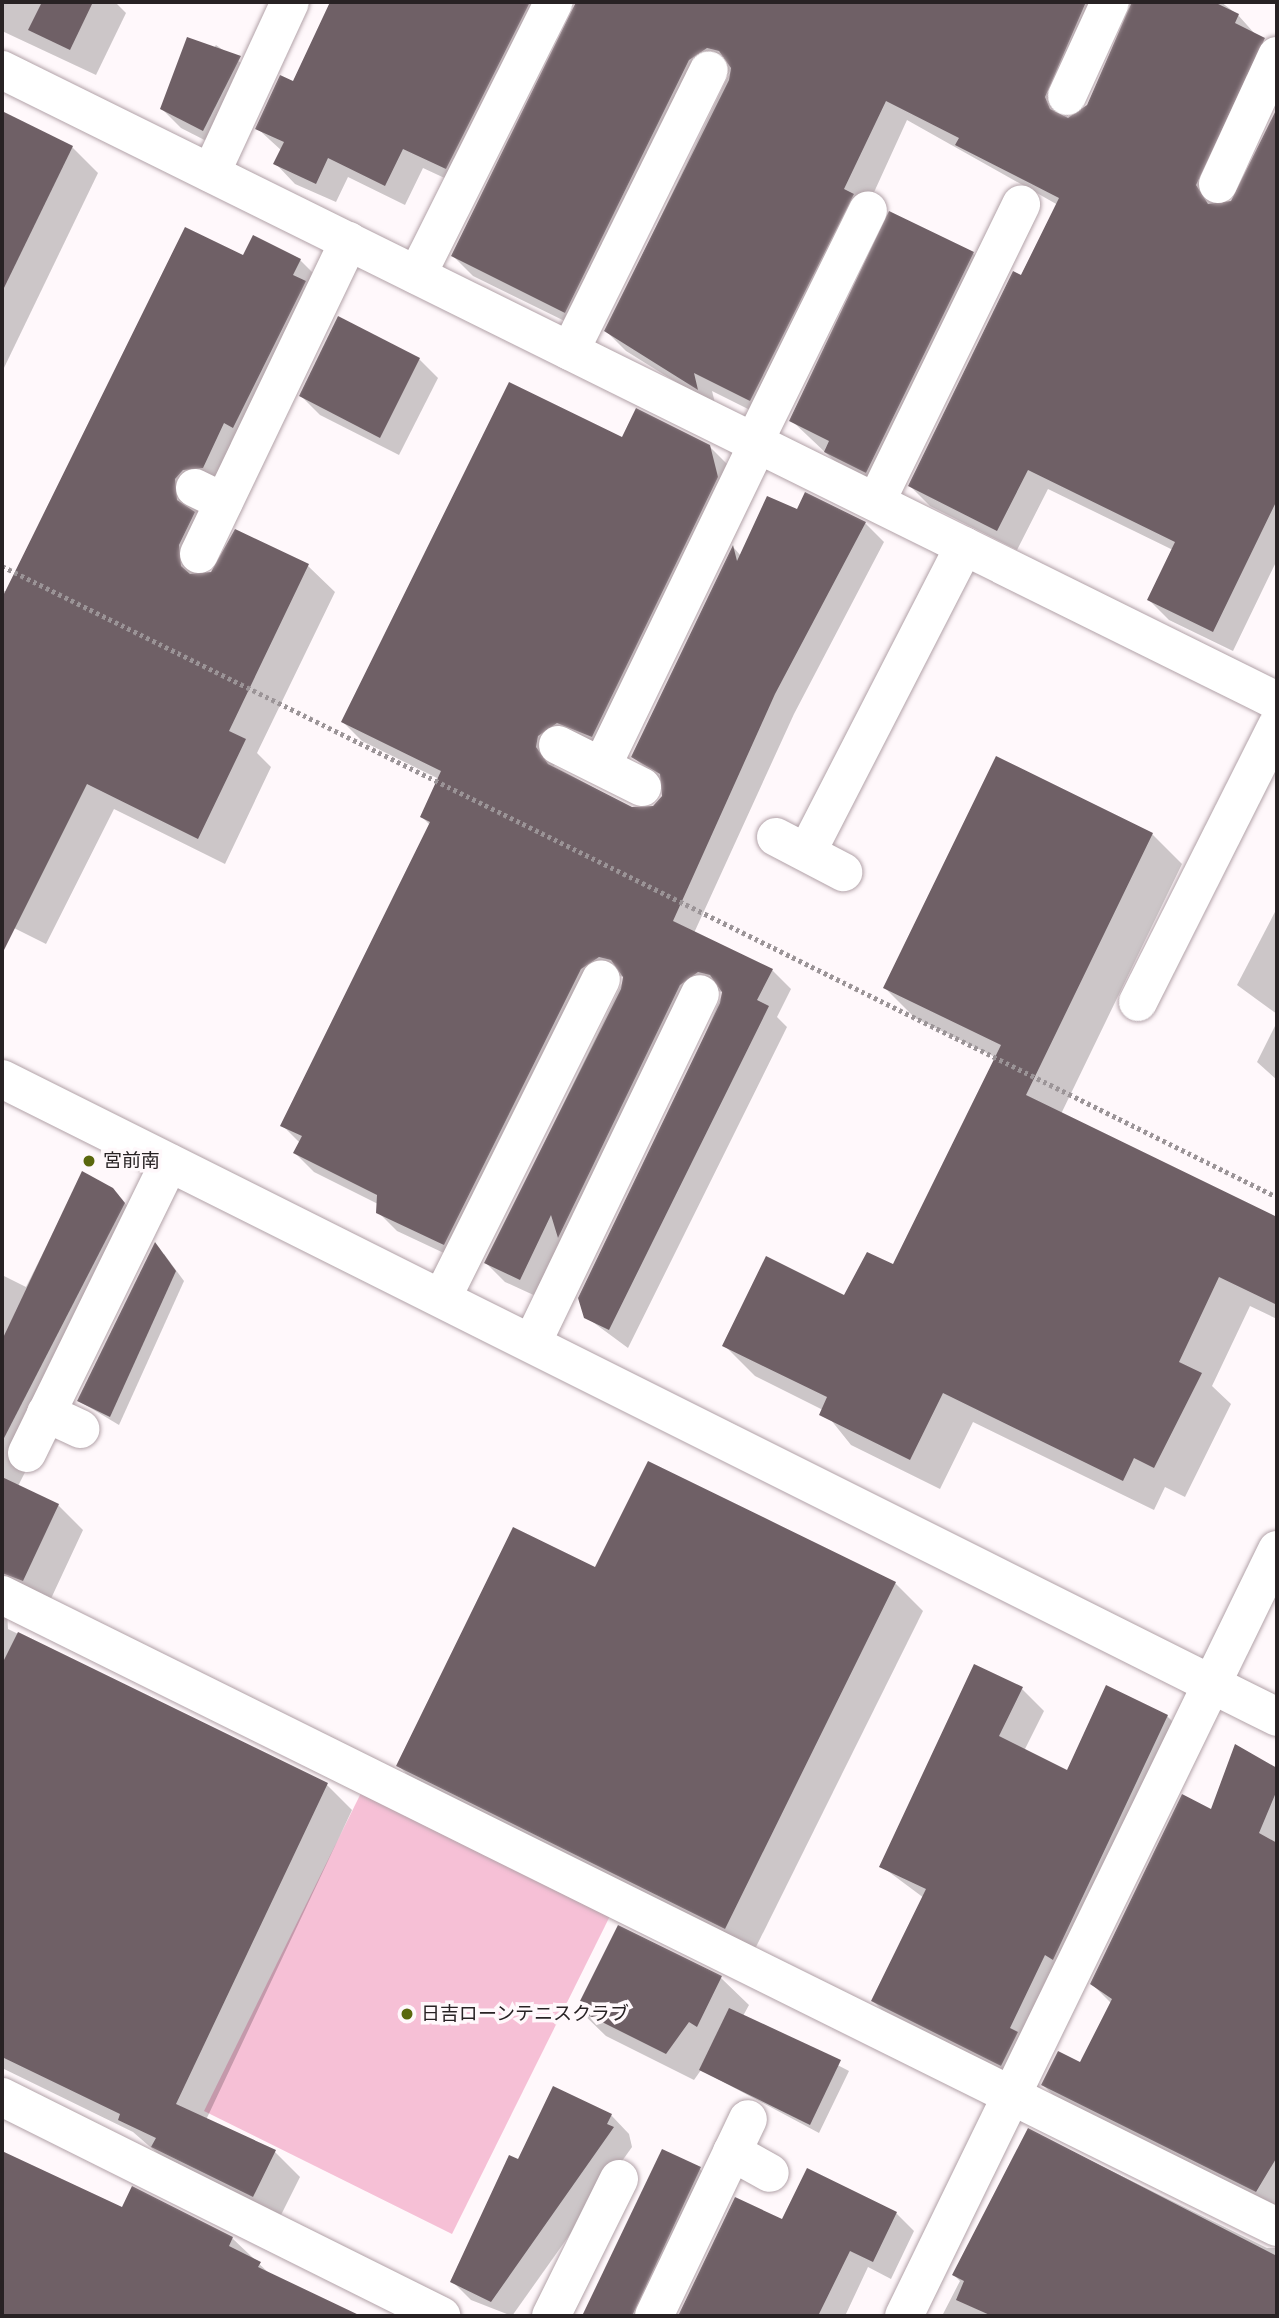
<!DOCTYPE html>
<html>
<head>
<meta charset="utf-8">
<style>
	body { margin:0 }
	#map { position:relative; width:1279px; height:2318px; overflow:hidden; background:#fff8fb; font-family:"Fira Sans Condensed","Noto Sans JP",sans-serif }
	div>[style] { position:absolute }
	.green>* { inset:0; background:#f6c0d6 }
	.shadow>* { inset:0; background:#0003 }
	.building>* { inset:0; background:#6f6066 }
	.path>* { height:4.5px; margin-top:-2.25px; transform-origin:0; background:repeating-linear-gradient(90deg,#9b9497 0 3.5px,transparent 0 7px) }
	.roads { filter:drop-shadow(0 0 2px #b2a2a8) drop-shadow(0 0 2px #b2a2a8) }
	.minor>* { height:38px; margin:-19px; padding:0 19px; transform-origin:19px; border-radius:19px; background:#fff }
	.dots>* { width:19px; height:19px; translate:-50% -50%; box-sizing:border-box; border:4px solid #fff8fb; border-radius:50% }
	span { translate:-50% -50%; white-space:nowrap; text-align:center; line-height:1.15; -webkit-text-stroke:7px #fff8fb; paint-order:stroke }
	.poi-label { font-size:19px; color:#282224 }
	.left { translate:0 -50%; text-align:left }
	.frame { position:absolute; inset:0; border:4px solid #282224; pointer-events:none }
</style>
</head>
<body>
<div id="map">
	<div class="green">
		<i style="clip-path:polygon(361px 1793px,610px 1916px,452px 2234px,204px 2111px)"></i>
	</div>
	<div class="shadow">
		<i style="clip-path:polygon(2px 2px,115px 2px,126px 13px,96px 75px,2px 31px)"></i>
		<i style="clip-path:polygon(332px 2px,569px 2px,466px 188px,423px 168px,405px 205px,348px 177px,336px 202px,295px 184px,276px 164px,282px 151px,258px 129px,293px 83px)"></i>
		<i style="clip-path:polygon(577px 2px,1123px 2px,1067px 117px,1088px 107px,1131px 2px,1221px 2px,1238px 15px,1273px 54px,1217px 196px,1221px 207px,1239px 195px,1277px 112px,1277px 560px,1233px 651px,1169px 620px,1149px 600px,1173px 550px,1048px 489px,1017px 550px,930px 506px,910px 486px,1058px 205px,907px 120px,770px 420px,712px 391px,716px 407px,626px 351px,606px 331px,732px 68px,585px 331px,473px 276px,453px 256px)"></i>
		<i style="clip-path:polygon(216px 45px,259px 76px,222px 149px,181px 128px,162px 109px)"></i>
		<i style="clip-path:polygon(2px 113px,72px 147px,98px 173px,2px 372px)"></i>
		<i style="clip-path:polygon(973px 253px,992px 272px,885px 491px,845px 471px,791px 420px)"></i>
		<i style="clip-path:polygon(244px 258px,300px 260px,326px 286px,205px 575px,212px 574px,236px 531px,308px 566px,335px 592px,257px 753px,271px 767px,225px 864px,114px 809px,46px 944px,2px 922px,2px 590px,7px 592px)"></i>
		<i style="clip-path:polygon(419px 359px,438px 378px,399px 455px,320px 415px,301px 396px)"></i>
		<i style="clip-path:polygon(623px 440px,709px 446px,729px 466px,611px 755px,564px 746px,554px 766px,633px 809px,654px 807px,664px 797px,662px 782px,633px 757px,734px 548px,741px 556px,797px 512px,865px 523px,884px 542px,794px 714px,694px 933px,772px 970px,791px 989px,777px 1017px,787px 1027px,628px 1348px,586px 1317px,723px 992px,717px 991px,540px 1298px,505px 1282px,486px 1263px,625px 977px,619px 976px,463px 1262px,397px 1231px,378px 1212px,378px 1204px,314px 1172px,295px 1153px,300px 1143px,282px 1125px,430px 825px,422px 817px,439px 779px,362px 741px,343px 722px)"></i>
		<i style="clip-path:polygon(1152px 834px,1182px 864px,1061px 1114px,1277px 1219px,1277px 1319px,1250px 1306px,1212px 1386px,1231px 1404px,1185px 1497px,1165px 1487px,1154px 1510px,973px 1422px,940px 1489px,851px 1445px,823px 1410px,755px 1376px,725px 1346px,845px 1297px,893px 1266px,997px 1058px,915px 1018px,885px 988px)"></i>
		<i style="clip-path:polygon(1277px 908px,1277px 1014px,1237px 985px)"></i>
		<i style="clip-path:polygon(1277px 1022px,1277px 1080px,1257px 1062px)"></i>
		<i style="clip-path:polygon(83px 1173px,112px 1189px,149px 1230px,18px 1486px,58px 1505px,83px 1530px,48px 1605px,7px 1612px,8px 1629px,327px 1785px,352px 1810px,206px 2120px,275px 2152px,300px 2177px,278px 2221px,179px 2172px,133px 2132px,2px 2068px,2px 1275px,26px 1287px)"></i>
		<i style="clip-path:polygon(164px 1254px,184px 1281px,119px 1425px,79px 1401px)"></i>
		<i style="clip-path:polygon(596px 1569px,895px 1583px,923px 1611px,752px 1955px,425px 1793px,398px 1765px)"></i>
		<i style="clip-path:polygon(1022px 1689px,1044px 1711px,1024px 1751px,1068px 1772px,1167px 1716px,1189px 1738px,1024px 2087px,895px 2023px,873px 2001px,924px 1898px,881px 1866px)"></i>
		<i style="clip-path:polygon(1236px 1746px,1277px 1770px,1277px 2212px,1063px 2105px,1043px 2085px,1081px 2064px,1112px 2004px,1092px 1984px,1212px 1811px)"></i>
		<i style="clip-path:polygon(619px 1927px,721px 1978px,749px 2005px,743px 2016px,849px 2071px,819px 2133px,701px 2070px,694px 2080px,606px 2036px,578px 2009px)"></i>
		<i style="clip-path:polygon(611px 2115px,629px 2134px,632px 2147px,512px 2316px,471px 2300px,452px 2281px,519px 2161px)"></i>
		<i style="clip-path:polygon(1029px 2130px,1267px 2248px,1277px 2248px,1277px 2316px,942px 2316px,960px 2281px,954px 2275px)"></i>
		<i style="clip-path:polygon(662px 2151px,700px 2169px,717px 2187px,655px 2316px,584px 2316px)"></i>
		<i style="clip-path:polygon(2px 2152px,123px 2209px,232px 2238px,272px 2276px,347px 2316px,2px 2316px)"></i>
		<i style="clip-path:polygon(808px 2171px,896px 2213px,914px 2231px,891px 2279px,868px 2267px,845px 2316px,680px 2316px,736px 2199px,783px 2221px)"></i>
	</div>
	<div class="building">
		<i style="clip-path:polygon(42px 2px,93px 2px,70px 50px,28px 30px)"></i>
		<i style="clip-path:polygon(330px 2px,530px 2px,446px 169px,403px 149px,385px 186px,328px 158px,316px 184px,273px 164px,284px 142px,255px 129px,280px 75px,293px 81px)"></i>
		<i style="clip-path:polygon(576px 2px,1086px 2px,1045px 97px,1050px 109px,1068px 118px,1087px 105px,1132px 2px,1214px 2px,1239px 14px,1235px 23px,1265px 38px,1196px 185px,1208px 204px,1231px 201px,1277px 108px,1277px 500px,1213px 632px,1147px 600px,1175px 542px,1028px 470px,997px 531px,908px 486px,1013px 271px,1021px 275px,1059px 198px,955px 145px,959px 138px,886px 101px,844px 189px,854px 194px,750px 401px,694px 373px,698px 390px,604px 331px,729px 80px,731px 68px,719px 51px,707px 48px,689px 60px,565px 313px,451px 256px)"></i>
		<i style="clip-path:polygon(187px 37px,241px 56px,203px 131px,160px 109px)"></i>
		<i style="clip-path:polygon(2px 111px,73px 146px,2px 292px)"></i>
		<i style="clip-path:polygon(889px 211px,974px 252px,866px 473px,824px 452px,829px 441px,789px 421px)"></i>
		<i style="clip-path:polygon(185px 227px,243px 255px,253px 235px,301px 259px,293px 275px,306px 281px,233px 428px,224px 423px,203px 468px,183px 470px,175px 479px,177px 500px,195px 512px,179px 545px,181px 566px,190px 574px,211px 572px,235px 529px,309px 564px,229px 731px,246px 739px,198px 839px,87px 784px,2px 954px,2px 598px)"></i>
		<i style="clip-path:polygon(338px 316px,420px 358px,380px 438px,299px 396px)"></i>
		<i style="clip-path:polygon(509px 382px,622px 437px,636px 408px,710px 445px,718px 477px,592px 737px,557px 723px,538px 736px,536px 747px,548px 764px,632px 807px,653px 806px,662px 796px,660px 774px,631px 757px,733px 545px,737px 561px,767px 496px,797px 509px,805px 492px,866px 522px,775px 694px,673px 921px,773px 969px,757px 1000px,769px 1006px,609px 1330px,584px 1318px,578px 1298px,720px 1003px,722px 992px,710px 975px,698px 972px,680px 985px,558px 1238px,551px 1215px,520px 1280px,484px 1263px,621px 989px,623px 977px,611px 960px,599px 957px,581px 969px,444px 1245px,376px 1213px,377px 1195px,293px 1153px,302px 1136px,280px 1126px,430px 822px,420px 817px,441px 771px,341px 722px)"></i>
		<i style="clip-path:polygon(996px 756px,1153px 833px,1026px 1095px,1277px 1217px,1277px 1305px,1219px 1277px,1179px 1362px,1202px 1373px,1154px 1468px,1134px 1458px,1123px 1481px,943px 1393px,910px 1460px,819px 1415px,827px 1397px,722px 1346px,766px 1256px,844px 1295px,867px 1252px,893px 1264px,1001px 1045px,883px 988px)"></i>
		<i style="clip-path:polygon(82px 1171px,113px 1188px,125px 1203px,2px 1442px,2px 1340px)"></i>
		<i style="clip-path:polygon(155px 1242px,176px 1271px,110px 1417px,77px 1401px)"></i>
		<i style="clip-path:polygon(648px 1461px,896px 1582px,725px 1929px,396px 1766px,513px 1527px,595px 1567px)"></i>
		<i style="clip-path:polygon(2px 1477px,59px 1504px,23px 1581px,2px 1573px)"></i>
		<i style="clip-path:polygon(18px 1632px,328px 1783px,176px 2104px,276px 2150px,253px 2197px,151px 2147px,156px 2138px,118px 2120px,120px 2114px,2px 2057px,2px 1664px)"></i>
		<i style="clip-path:polygon(974px 1664px,1023px 1687px,999px 1736px,1067px 1770px,1106px 1685px,1168px 1715px,1053px 1960px,1045px 1955px,1010px 2028px,1018px 2032px,1001px 2066px,871px 2001px,926px 1889px,879px 1867px)"></i>
		<i style="clip-path:polygon(1235px 1744px,1277px 1768px,1277px 1790px,1259px 1833px,1277px 1843px,1277px 2157px,1256px 2192px,1041px 2085px,1058px 2051px,1080px 2062px,1112px 1999px,1090px 1984px,1182px 1794px,1211px 1809px)"></i>
		<i style="clip-path:polygon(618px 1925px,722px 1976px,697px 2027px,689px 2022px,666px 2054px,576px 2009px)"></i>
		<i style="clip-path:polygon(729px 2008px,841px 2060px,810px 2125px,699px 2070px)"></i>
		<i style="clip-path:polygon(553px 2086px,612px 2114px,607px 2124px,614px 2127px,491px 2302px,450px 2282px,509px 2155px,518px 2159px)"></i>
		<i style="clip-path:polygon(1028px 2128px,1277px 2256px,1277px 2316px,992px 2316px,956px 2300px,964px 2281px,952px 2275px)"></i>
		<i style="clip-path:polygon(662px 2149px,701px 2167px,632px 2316px,582px 2316px)"></i>
		<i style="clip-path:polygon(2px 2151px,122px 2207px,132px 2186px,233px 2237px,229px 2246px,261px 2262px,258px 2267px,361px 2316px,2px 2316px)"></i>
		<i style="clip-path:polygon(807px 2168px,897px 2212px,873px 2262px,850px 2251px,818px 2316px,678px 2316px,735px 2197px,782px 2219px)"></i>
	</div>
	<div class="path">
		<i style="left:2px;top:566px;width:1423px;rotate:26.33deg"></i>
	</div>
	<div class="roads">
		<div class="minor">
			<i style="left:2px;top:70px;width:1423px;rotate:26.33deg"></i>
			<i style="left:1067px;top:96px;width:103px;rotate:-65.4deg"></i>
			<i style="left:211px;top:173px;width:188px;rotate:-65.2deg"></i>
			<i style="left:1218px;top:184px;width:141px;rotate:-65.3deg"></i>
			<i style="left:417px;top:275px;width:305px;rotate:-63.4deg"></i>
			<i style="left:570px;top:351px;width:313px;rotate:-63.7deg"></i>
			<i style="left:754px;top:442px;width:258px;rotate:-63.8deg"></i>
			<i style="left:195px;top:488px;width:32px;rotate:26deg"></i>
			<i style="left:876px;top:502px;width:331px;rotate:-64deg"></i>
			<i style="left:199px;top:554px;width:347px;rotate:-64.4deg"></i>
			<i style="left:558px;top:745px;width:94px;rotate:26.6deg"></i>
			<i style="left:602px;top:766px;width:358px;rotate:-64.2deg"></i>
			<i style="left:776px;top:837px;width:76px;rotate:27.6deg"></i>
			<i style="left:807px;top:852px;width:344px;rotate:-62.8deg"></i>
			<i style="left:1138px;top:1002px;width:309px;rotate:-63.3deg"></i>
			<i style="left:2px;top:1079px;width:1426px;rotate:26.58deg"></i>
			<i style="left:442px;top:1298px;width:356px;rotate:-63.5deg"></i>
			<i style="left:532px;top:1343px;width:387px;rotate:-64.3deg"></i>
			<i style="left:46px;top:1413px;width:38px;rotate:25deg"></i>
			<i style="left:27px;top:1453px;width:323px;rotate:-63.9deg"></i>
			<i style="left:2px;top:1595px;width:1423px;rotate:26.37deg"></i>
			<i style="left:2px;top:2097px;width:491px;rotate:26.5deg"></i>
			<i style="left:732px;top:2152px;width:43px;rotate:28.9deg"></i>
			<i style="left:551px;top:2316px;width:153px;rotate:-63.6deg"></i>
			<i style="left:654px;top:2316px;width:218px;rotate:-64.5deg"></i>
			<i style="left:904px;top:2316px;width:852px;rotate:-64.04deg"></i>
		</div>
	</div>
	<div class="dots">
		<i style="left:89px;top:1161px;background:#5a670d"></i>
		<i style="left:407px;top:2014px;background:#5a670d"></i>
	</div>
	<div class="poi-label">
		<span class="left" style="left:103px;top:1161px">宮前南</span>
		<span class="left" style="left:421px;top:2014px">日吉ローンテニスクラブ</span>
	</div>
	<div class="frame"></div>
</div>
</body>
</html>
